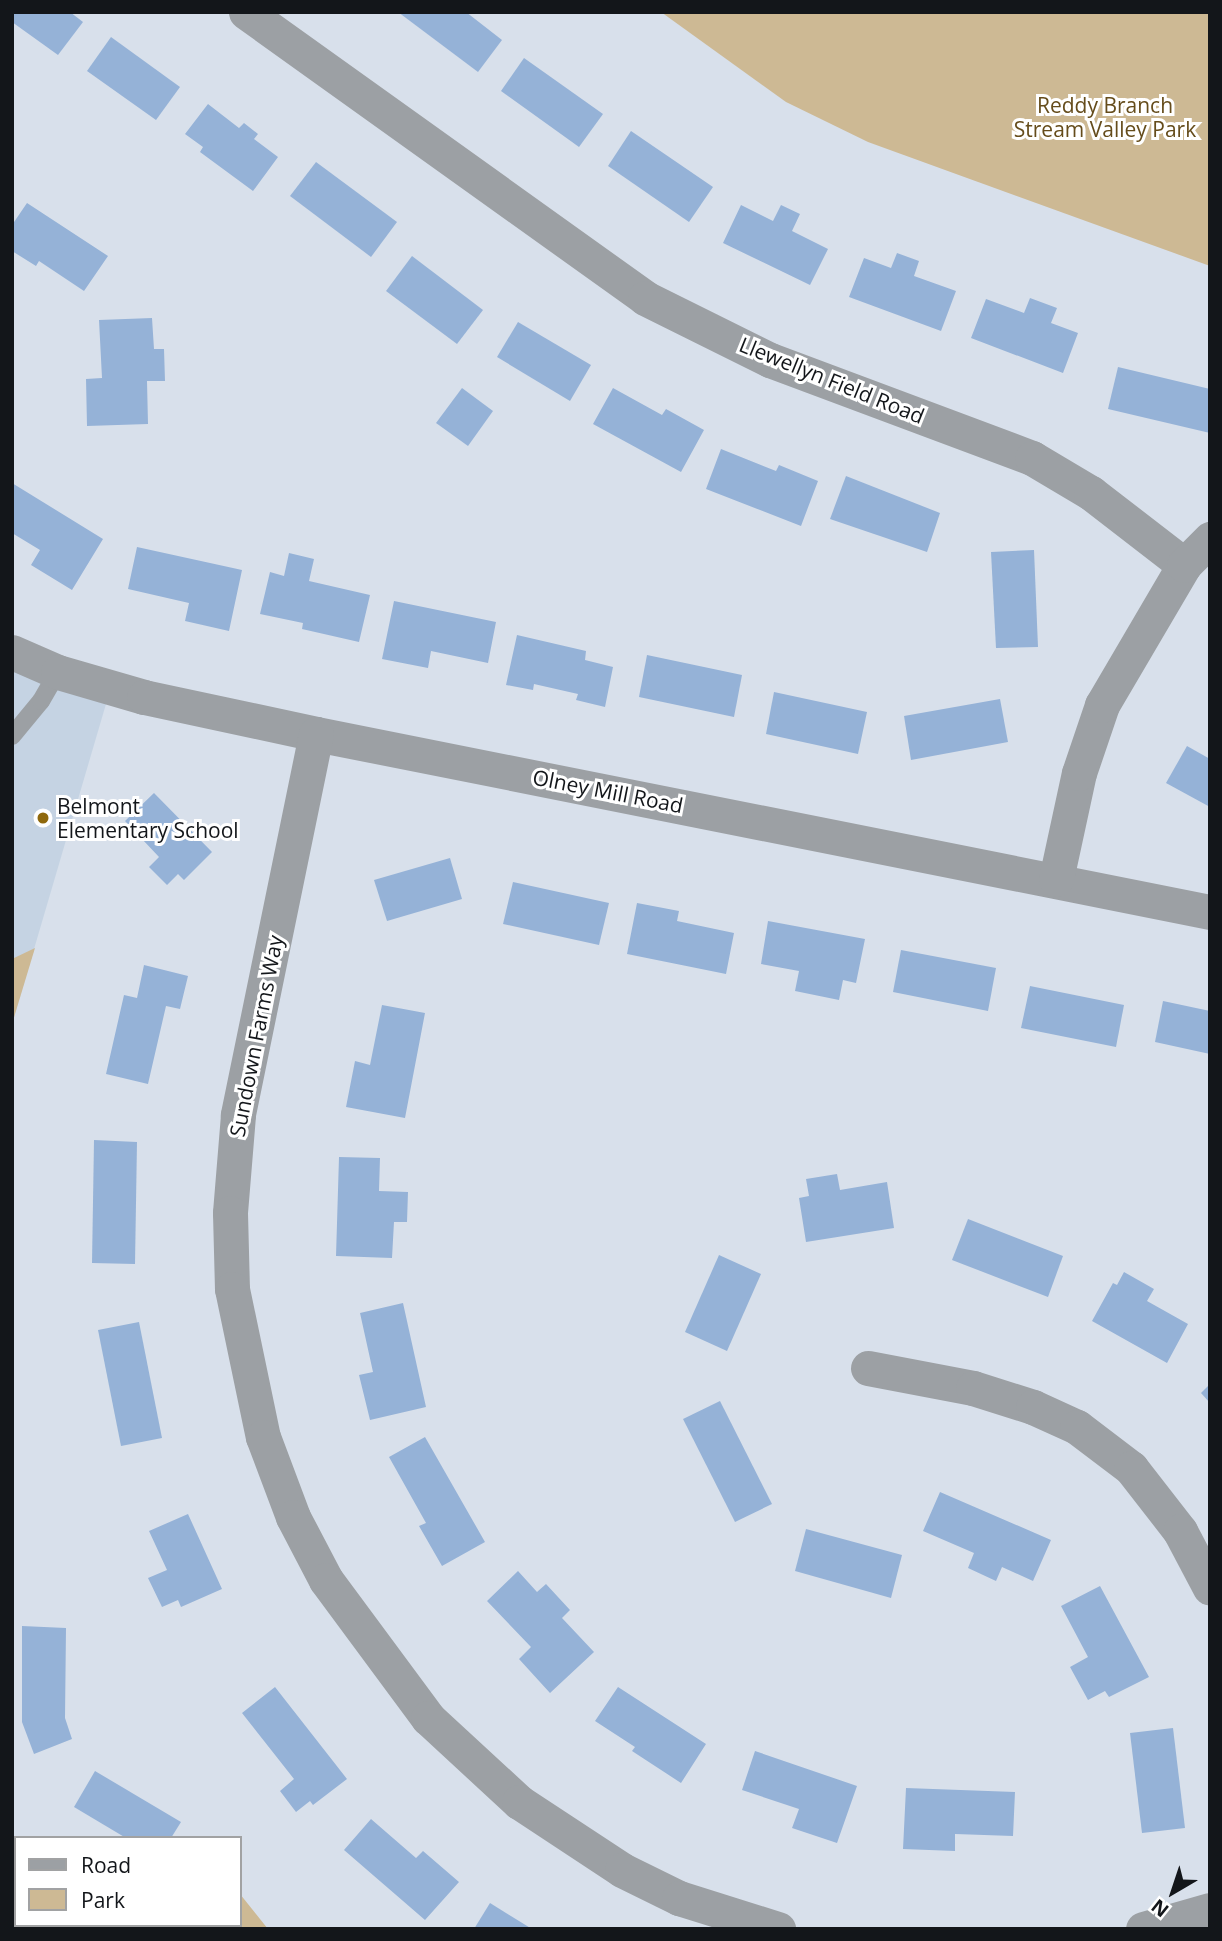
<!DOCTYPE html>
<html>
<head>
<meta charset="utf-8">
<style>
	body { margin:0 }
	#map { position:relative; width:1222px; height:1941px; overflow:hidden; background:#d8e0eb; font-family:"Open Sans",sans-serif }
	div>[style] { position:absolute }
	.built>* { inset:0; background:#c5d3e3 }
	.green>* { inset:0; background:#cdb994 }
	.building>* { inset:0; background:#95b2d7 }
	.service>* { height:18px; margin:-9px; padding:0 9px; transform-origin:9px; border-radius:9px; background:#9ca0a4 }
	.minor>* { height:35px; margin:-17.5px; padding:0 17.5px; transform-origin:17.5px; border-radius:17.5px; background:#9ca0a4 }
	.dots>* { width:19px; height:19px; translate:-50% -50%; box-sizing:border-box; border:4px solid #fff; border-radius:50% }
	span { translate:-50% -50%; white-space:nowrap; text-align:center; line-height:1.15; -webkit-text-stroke:6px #fff; paint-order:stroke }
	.park-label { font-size:21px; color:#654c1b }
	.street-label { font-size:21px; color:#13161a }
	.poi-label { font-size:21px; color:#13161a }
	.left { translate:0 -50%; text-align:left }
	.frame { position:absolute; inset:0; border:14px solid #13161a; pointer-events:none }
	.legend { position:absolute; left:14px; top:1836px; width:228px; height:91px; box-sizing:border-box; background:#fff; border:2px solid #a1a2a3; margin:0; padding:9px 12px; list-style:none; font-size:21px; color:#13161a }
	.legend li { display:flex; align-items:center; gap:14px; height:35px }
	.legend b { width:35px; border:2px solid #a1a2a3 }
	.north { position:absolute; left:1138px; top:1857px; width:70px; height:70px; -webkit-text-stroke:5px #fff; paint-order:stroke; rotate:219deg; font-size:19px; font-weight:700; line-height:28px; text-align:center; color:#13161a }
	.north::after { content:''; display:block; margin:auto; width:24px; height:32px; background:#13161a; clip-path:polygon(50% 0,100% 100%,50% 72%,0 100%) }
</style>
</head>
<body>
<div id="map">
	<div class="built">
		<i style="clip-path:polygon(12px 652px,111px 687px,12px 1024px)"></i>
	</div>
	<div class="green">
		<i style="clip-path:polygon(661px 12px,1210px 12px,1210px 266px,868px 142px,786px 102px)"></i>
		<i style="clip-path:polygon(35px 948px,12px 1024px,12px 959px)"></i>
		<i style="clip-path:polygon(12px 1847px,16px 1853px,16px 1925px,91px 1925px,95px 1929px,12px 1929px)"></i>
		<i style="clip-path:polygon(240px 1894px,268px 1929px,146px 1929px,152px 1925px,240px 1925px)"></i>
	</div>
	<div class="building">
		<i style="clip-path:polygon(12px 12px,70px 12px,83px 22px,58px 55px,12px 22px)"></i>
		<i style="clip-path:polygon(398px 12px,466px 12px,502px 40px,478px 72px)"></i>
		<i style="clip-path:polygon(111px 37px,180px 87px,156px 120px,87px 71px)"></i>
		<i style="clip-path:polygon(524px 58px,603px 114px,579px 147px,501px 91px)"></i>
		<i style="clip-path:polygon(208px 104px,239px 128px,244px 123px,258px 134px,254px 139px,278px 157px,253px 191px,200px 152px,203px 147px,185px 134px)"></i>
		<i style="clip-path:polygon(631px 131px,713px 187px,689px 222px,608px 166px)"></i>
		<i style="clip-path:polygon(316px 162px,397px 222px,371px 257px,290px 196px)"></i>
		<i style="clip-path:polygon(27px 203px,108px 256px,84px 291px,39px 261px,36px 266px,12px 251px,12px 225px)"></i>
		<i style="clip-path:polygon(741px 205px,773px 221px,781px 205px,800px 214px,792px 231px,828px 249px,810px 285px,723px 243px)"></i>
		<i style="clip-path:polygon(897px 253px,919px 261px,914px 276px,956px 291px,941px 331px,849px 297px,864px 258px,891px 268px)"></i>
		<i style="clip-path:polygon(412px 256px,483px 310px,457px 344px,386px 291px)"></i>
		<i style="clip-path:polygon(1030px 298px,1057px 308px,1051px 323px,1078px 333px,1063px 373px,971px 338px,986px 299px,1024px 313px)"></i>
		<i style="clip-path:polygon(152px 318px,154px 349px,164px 349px,165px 381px,147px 381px,148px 424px,87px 426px,86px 379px,102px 378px,99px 320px)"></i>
		<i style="clip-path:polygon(518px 322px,591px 365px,570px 401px,497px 357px)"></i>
		<i style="clip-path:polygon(1118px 367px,1210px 389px,1210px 433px,1108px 409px)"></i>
		<i style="clip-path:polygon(462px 388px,493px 411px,468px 446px,436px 423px)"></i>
		<i style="clip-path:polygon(613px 388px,662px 415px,666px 409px,704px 430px,681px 472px,593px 424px)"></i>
		<i style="clip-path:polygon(721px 449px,776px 471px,779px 465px,818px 481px,801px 526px,706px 489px)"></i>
		<i style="clip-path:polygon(846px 476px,940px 513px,927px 552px,830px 519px)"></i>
		<i style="clip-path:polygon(12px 483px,103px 539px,72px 590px,31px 565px,40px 550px,12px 533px)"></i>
		<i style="clip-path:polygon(137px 547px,242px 570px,229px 631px,185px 621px,189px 603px,128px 589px)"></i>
		<i style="clip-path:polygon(1034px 550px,1038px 647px,996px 648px,991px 552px)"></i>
		<i style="clip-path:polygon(289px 553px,314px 559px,309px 581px,370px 595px,359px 642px,302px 629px,303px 623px,260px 614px,270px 572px,284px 576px)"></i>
		<i style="clip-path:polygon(394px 601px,496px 622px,488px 663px,431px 651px,428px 668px,382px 659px)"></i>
		<i style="clip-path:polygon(517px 635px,586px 651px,585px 660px,613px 667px,605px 707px,576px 700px,578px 694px,534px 684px,533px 690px,506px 685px)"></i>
		<i style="clip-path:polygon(647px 655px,742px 675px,734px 717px,639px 697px)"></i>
		<i style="clip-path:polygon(774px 692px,867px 712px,858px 754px,766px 734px)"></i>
		<i style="clip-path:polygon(1000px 699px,1008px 742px,911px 760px,904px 716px)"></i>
		<i style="clip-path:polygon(1187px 746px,1210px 759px,1210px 807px,1166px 783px)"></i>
		<i style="clip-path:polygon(154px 793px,212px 852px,184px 880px,178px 874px,167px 885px,149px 867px,159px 857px,125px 821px)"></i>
		<i style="clip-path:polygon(450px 858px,462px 899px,387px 921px,374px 880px)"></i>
		<i style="clip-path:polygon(513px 882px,609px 903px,599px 945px,503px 924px)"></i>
		<i style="clip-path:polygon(637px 903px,679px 911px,677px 921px,734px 933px,726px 974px,627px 954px)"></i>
		<i style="clip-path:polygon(768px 921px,865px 939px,856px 983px,843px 980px,839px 1000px,795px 991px,799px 971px,761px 964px)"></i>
		<i style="clip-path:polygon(901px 950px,996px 968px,988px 1011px,893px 992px)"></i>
		<i style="clip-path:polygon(144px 965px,188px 976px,180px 1009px,166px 1006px,148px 1084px,106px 1074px,124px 995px,137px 998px)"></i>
		<i style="clip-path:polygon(1030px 986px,1124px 1005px,1116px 1047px,1021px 1028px)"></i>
		<i style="clip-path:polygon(1163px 1001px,1210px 1011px,1210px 1054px,1155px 1042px)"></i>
		<i style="clip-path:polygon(382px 1005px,425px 1013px,405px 1118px,346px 1107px,355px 1061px,370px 1065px)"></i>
		<i style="clip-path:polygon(94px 1140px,137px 1142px,135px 1264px,92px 1263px)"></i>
		<i style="clip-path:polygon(339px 1157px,380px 1158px,379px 1191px,408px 1192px,407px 1222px,394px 1222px,392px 1258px,336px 1256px)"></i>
		<i style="clip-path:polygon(837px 1174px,840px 1190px,887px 1182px,894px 1228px,806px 1242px,799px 1198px,809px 1196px,806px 1179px)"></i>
		<i style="clip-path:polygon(968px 1219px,1063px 1256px,1048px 1297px,952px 1260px)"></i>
		<i style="clip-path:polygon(719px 1255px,761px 1274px,727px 1351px,685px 1332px)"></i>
		<i style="clip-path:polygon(1124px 1272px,1154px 1289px,1147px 1301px,1188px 1324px,1167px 1363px,1092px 1321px,1113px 1283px,1117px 1285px)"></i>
		<i style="clip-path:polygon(403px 1303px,426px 1407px,370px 1420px,359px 1375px,373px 1372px,360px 1313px)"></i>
		<i style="clip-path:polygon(139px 1322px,162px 1438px,121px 1446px,98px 1330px)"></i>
		<i style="clip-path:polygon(1210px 1384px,1210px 1403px,1201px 1393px)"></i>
		<i style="clip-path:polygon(720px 1401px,772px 1504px,735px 1522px,683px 1419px)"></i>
		<i style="clip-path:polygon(425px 1437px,485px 1542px,442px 1566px,419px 1526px,426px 1523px,389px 1457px)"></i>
		<i style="clip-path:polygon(940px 1492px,1051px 1540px,1033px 1581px,1002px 1567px,996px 1581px,968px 1568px,974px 1553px,923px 1531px)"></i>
		<i style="clip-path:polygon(188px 1514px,222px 1589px,181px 1607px,178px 1600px,162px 1607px,148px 1578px,167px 1570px,149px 1531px)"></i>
		<i style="clip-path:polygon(806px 1529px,902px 1555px,891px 1598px,795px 1571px)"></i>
		<i style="clip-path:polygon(518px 1571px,537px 1592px,546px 1584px,570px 1610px,562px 1618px,594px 1652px,550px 1693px,519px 1659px,531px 1647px,487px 1601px)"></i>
		<i style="clip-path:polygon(1100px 1586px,1149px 1677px,1109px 1697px,1105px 1691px,1088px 1700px,1070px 1667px,1088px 1657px,1061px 1606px)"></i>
		<i style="clip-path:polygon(22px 1626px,66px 1628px,65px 1718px,72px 1739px,34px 1754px,22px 1722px)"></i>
		<i style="clip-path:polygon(275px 1687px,347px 1779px,313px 1805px,310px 1801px,296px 1812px,280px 1791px,294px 1779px,242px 1713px)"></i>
		<i style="clip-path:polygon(618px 1687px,706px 1744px,681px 1783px,632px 1751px,635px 1747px,595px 1721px)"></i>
		<i style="clip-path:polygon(1173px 1728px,1185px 1828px,1142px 1833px,1130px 1733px)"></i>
		<i style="clip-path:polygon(755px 1751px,857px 1786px,837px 1843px,792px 1828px,799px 1809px,742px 1790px)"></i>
		<i style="clip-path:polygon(95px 1771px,181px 1822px,171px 1838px,126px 1838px,74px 1807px)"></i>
		<i style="clip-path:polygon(906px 1788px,1015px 1792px,1013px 1836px,955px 1834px,955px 1851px,903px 1849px)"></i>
		<i style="clip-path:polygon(371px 1819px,416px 1858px,423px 1851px,459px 1882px,425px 1920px,344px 1850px)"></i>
		<i style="clip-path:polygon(490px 1903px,532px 1929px,474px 1929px)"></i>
	</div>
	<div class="service">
		<i style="left:12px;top:736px;width:45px;rotate:-50.4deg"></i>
		<i style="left:41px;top:701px;width:34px;rotate:-60deg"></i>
	</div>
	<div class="minor">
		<i style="left:246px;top:12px;width:491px;rotate:35.6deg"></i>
		<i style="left:645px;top:298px;width:140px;rotate:26.4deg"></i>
		<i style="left:770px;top:360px;width:280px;rotate:20.5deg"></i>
		<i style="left:1032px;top:458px;width:69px;rotate:30.7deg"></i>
		<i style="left:1091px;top:493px;width:118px;rotate:37.7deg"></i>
		<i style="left:12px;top:652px;width:50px;rotate:23.5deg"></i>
		<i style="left:58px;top:672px;width:90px;rotate:16.2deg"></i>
		<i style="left:144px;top:697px;width:176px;rotate:12.1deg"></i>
		<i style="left:316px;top:734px;width:912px;rotate:11.26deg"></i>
		<i style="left:316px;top:734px;width:389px;rotate:101.6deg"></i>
		<i style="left:238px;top:1115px;width:98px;rotate:94.7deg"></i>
		<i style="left:230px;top:1213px;width:76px;rotate:88.5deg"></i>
		<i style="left:232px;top:1289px;width:151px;rotate:78.2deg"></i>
		<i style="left:263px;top:1437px;width:85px;rotate:69.4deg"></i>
		<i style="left:293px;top:1517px;width:71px;rotate:62.4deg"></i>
		<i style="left:326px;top:1580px;width:172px;rotate:53.5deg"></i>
		<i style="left:428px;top:1718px;width:124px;rotate:42.7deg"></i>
		<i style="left:519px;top:1802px;width:123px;rotate:33.4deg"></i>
		<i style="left:622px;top:1870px;width:64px;rotate:26.2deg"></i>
		<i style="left:679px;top:1898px;width:104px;rotate:17.4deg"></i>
		<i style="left:1056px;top:879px;width:108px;rotate:-77.8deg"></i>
		<i style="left:1079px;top:773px;width:72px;rotate:-71.3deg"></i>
		<i style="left:1102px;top:705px;width:162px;rotate:-59.6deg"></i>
		<i style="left:1184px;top:565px;width:37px;rotate:-45deg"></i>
		<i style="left:868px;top:1368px;width:107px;rotate:10.8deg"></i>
		<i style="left:973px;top:1388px;width:63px;rotate:17.6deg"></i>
		<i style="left:1033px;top:1407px;width:48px;rotate:24.4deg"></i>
		<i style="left:1077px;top:1427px;width:68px;rotate:37.2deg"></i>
		<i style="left:1131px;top:1468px;width:80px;rotate:52.1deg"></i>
		<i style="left:1180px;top:1531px;width:64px;rotate:62.2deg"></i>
		<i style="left:1143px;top:1929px;width:70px;rotate:-15.8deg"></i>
	</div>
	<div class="dots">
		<i style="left:43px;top:818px;background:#8f680c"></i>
	</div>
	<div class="park-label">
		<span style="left:1105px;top:117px">Reddy Branch<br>Stream Valley Park</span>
	</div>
	<div class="street-label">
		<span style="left:832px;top:380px;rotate:22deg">Llewellyn Field Road</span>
		<span style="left:608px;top:791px;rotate:11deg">Olney Mill Road</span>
		<span style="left:256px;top:1036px;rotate:-79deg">Sundown Farms Way</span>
	</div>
	<div class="poi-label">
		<span class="left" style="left:57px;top:818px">Belmont<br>Elementary School</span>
	</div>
	<div class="frame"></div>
	<ul class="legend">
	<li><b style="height:9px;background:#9ca0a4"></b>Road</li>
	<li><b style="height:19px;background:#cdb994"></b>Park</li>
	</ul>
	<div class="north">N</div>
</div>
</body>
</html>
